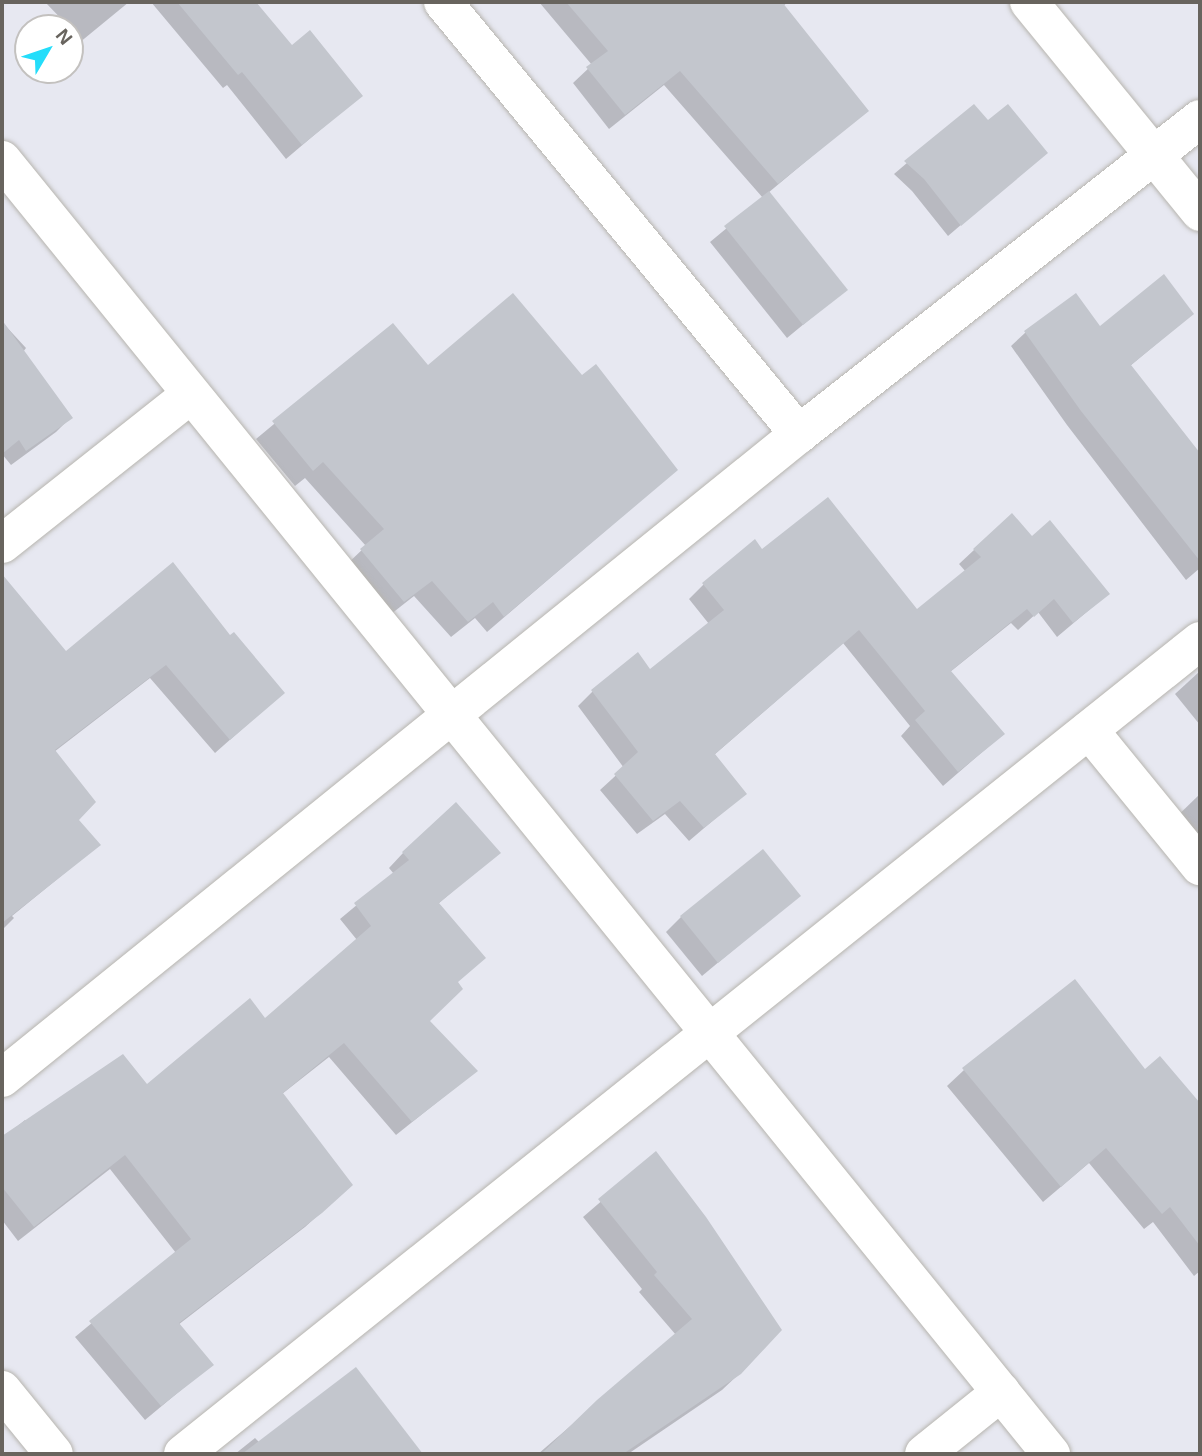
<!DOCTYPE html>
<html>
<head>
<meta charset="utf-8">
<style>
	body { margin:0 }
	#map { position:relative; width:1202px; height:1456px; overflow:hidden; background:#e7e8f1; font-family:Arial,sans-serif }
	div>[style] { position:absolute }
	.shadow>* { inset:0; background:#0003 }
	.building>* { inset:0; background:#c3c6cd }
	.roads { filter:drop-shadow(0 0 2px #b7b5af) drop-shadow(0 0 2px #b7b5af) }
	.minor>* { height:38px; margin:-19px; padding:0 19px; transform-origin:19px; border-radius:19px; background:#fff }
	span { translate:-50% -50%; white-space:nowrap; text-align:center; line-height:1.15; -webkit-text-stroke:5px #fff; paint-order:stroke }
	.frame { position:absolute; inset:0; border:4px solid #68645e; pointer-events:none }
	.north { position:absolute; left:14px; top:14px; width:70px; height:70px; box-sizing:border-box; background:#fff; border:2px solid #c3c1bf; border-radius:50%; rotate:51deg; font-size:19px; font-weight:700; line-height:28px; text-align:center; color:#68645e }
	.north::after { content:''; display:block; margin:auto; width:24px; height:32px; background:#24ddfa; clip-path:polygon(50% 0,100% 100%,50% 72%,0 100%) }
</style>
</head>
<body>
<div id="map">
	<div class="shadow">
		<i style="clip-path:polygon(45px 2px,129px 2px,79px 43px,70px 28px)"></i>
		<i style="clip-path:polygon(151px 2px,254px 2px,291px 47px,360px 96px,286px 159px,227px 85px,223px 88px)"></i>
		<i style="clip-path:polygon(539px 2px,788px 2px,783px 6px,866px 111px,768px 193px,845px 290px,787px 338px,710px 242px,763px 198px,664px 85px,609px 129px,573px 83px,592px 65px)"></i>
		<i style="clip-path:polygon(974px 106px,988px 122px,1045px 153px,948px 236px,912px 191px,894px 174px)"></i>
		<i style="clip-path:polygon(1192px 314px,1130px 366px,1200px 456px,1200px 568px,1186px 580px,1067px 425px,1011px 346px,1026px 332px,1100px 328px)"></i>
		<i style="clip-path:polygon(2px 322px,26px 348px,23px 352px,71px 417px,56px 432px,11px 465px,2px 454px)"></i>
		<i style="clip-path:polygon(393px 325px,427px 368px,582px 378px,676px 470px,487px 632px,475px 618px,451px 637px,414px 596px,386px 618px,344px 567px,366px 546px,305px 478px,295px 486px,256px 439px)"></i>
		<i style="clip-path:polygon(1031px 538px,1108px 594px,1057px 637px,1038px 612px,1018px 630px,1011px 623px,950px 672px,1003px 734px,943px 786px,901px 736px,910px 726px,843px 643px,714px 755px,744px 794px,689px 841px,665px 814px,637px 834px,600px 790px,624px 768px,578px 706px,593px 691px,649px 671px,709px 624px,689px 599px,704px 584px,762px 551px,917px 611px,966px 572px,959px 564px,974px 550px)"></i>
		<i style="clip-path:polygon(6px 583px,66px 653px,229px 638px,283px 693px,215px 753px,150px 678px,54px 752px,77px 819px,99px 845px,12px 916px,14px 918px,2px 930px,2px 587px)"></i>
		<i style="clip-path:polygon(1200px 671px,1200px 725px,1175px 694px)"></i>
		<i style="clip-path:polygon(1200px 794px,1200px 860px,1169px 824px)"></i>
		<i style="clip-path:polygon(498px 852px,438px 904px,457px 983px,428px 1021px,476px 1071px,396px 1135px,329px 1057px,282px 1094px,336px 1199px,305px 1227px,178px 1325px,211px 1365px,145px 1420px,75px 1337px,176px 1253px,110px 1169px,18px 1241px,2px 1220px,2px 1139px,25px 1120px,28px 1123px,147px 1086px,265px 1021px,357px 940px,340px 919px,394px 874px,389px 868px,403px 853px)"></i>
		<i style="clip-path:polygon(798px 896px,702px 976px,666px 932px,681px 917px)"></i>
		<i style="clip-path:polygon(1160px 1059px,1200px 1106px,1200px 1271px,1194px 1276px,1153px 1222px,1144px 1229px,1089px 1163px,1043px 1202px,947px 1086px,964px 1070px,1145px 1072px)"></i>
		<i style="clip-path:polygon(656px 1154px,740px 1373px,722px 1390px,628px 1454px,538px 1454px,676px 1335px,639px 1292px,642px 1289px,583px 1217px)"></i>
		<i style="clip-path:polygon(356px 1369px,421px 1454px,235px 1454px,255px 1438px,260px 1443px)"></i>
	</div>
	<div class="building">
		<i style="clip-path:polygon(177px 2px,256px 2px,292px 45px,310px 30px,363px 96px,302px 145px,242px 72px,238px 75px)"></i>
		<i style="clip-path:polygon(566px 2px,782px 2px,869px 111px,778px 184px,680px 71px,625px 115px,586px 67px,608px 51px)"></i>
		<i style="clip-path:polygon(974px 104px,988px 120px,1008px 104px,1048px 153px,961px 226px,924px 179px,904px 161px)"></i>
		<i style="clip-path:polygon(769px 191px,848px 290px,803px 325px,724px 226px)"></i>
		<i style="clip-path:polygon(1164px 274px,1194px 314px,1131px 365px,1200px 453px,1200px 561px,1081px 411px,1024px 331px,1076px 293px,1100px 326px)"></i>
		<i style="clip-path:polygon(513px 293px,582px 375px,596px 364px,678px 470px,504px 617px,493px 602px,468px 622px,432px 581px,404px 602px,360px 549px,384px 529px,323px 462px,313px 471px,272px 421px,393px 323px,428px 365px)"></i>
		<i style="clip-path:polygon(2px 320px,73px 418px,26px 451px,19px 440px,2px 454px)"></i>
		<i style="clip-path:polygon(828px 497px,917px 609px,981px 557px,973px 549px,1012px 513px,1032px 536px,1050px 520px,1110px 594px,1073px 623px,1054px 599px,1034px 617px,1027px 609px,951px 671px,1005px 734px,958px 772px,915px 720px,925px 711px,859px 630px,715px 754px,747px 794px,704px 828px,680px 801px,653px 821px,614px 774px,638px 752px,591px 690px,638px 652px,650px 669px,724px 610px,702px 583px,755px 539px,762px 549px)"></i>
		<i style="clip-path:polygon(173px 562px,230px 635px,234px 632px,285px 693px,230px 740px,166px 665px,55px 750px,96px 802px,79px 820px,101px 845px,2px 923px,2px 574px,66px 651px)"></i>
		<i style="clip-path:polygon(456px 802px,501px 853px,439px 903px,486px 958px,458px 982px,463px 989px,430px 1021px,478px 1071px,412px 1122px,344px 1043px,283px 1093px,353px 1185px,322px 1213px,179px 1323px,214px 1365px,161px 1406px,89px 1321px,191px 1239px,125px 1155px,34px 1227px,2px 1187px,2px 1136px,123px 1054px,147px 1084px,250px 998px,265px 1018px,371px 926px,354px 903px,409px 860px,402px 852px)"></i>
		<i style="clip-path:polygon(763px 849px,801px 896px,718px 963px,680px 916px)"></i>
		<i style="clip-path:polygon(1075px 979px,1145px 1069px,1160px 1056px,1200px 1103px,1200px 1246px,1170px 1207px,1162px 1214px,1106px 1148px,1061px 1187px,962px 1068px)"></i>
		<i style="clip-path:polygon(656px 1151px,706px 1217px,782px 1330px,741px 1374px,623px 1454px,541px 1454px,597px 1400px,692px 1319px,654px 1275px,657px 1272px,598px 1199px)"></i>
		<i style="clip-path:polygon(356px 1367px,423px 1454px,242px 1454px)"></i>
	</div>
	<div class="roads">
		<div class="minor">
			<i style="left:443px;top:2px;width:560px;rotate:50.51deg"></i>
			<i style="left:1029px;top:2px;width:271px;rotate:50.8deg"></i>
			<i style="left:2px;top:160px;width:1666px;rotate:50.97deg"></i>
			<i style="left:2px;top:544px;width:241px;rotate:-38.4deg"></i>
			<i style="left:1089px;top:730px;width:176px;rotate:50.8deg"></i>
			<i style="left:2px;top:1078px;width:1025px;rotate:-38.94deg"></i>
			<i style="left:799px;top:434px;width:510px;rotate:-38.15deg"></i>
			<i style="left:2px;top:1390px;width:82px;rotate:50.9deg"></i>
			<i style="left:183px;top:1454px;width:1302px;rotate:-38.64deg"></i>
			<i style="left:924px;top:1454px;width:99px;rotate:-38.8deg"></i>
		</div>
	</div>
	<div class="frame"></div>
	<div class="north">N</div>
</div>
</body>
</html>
